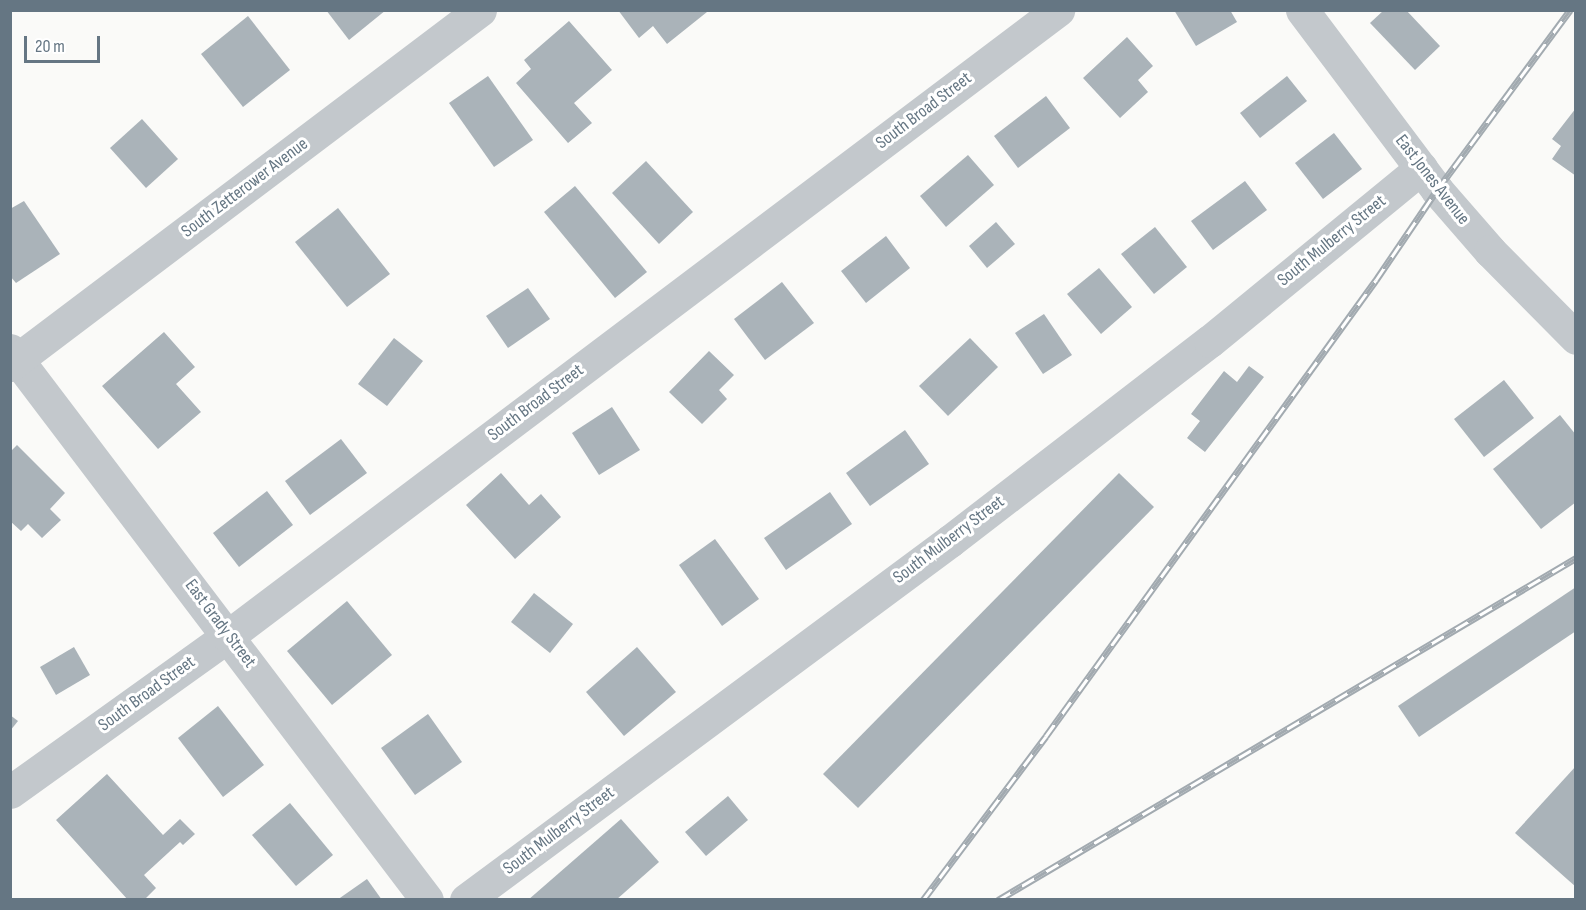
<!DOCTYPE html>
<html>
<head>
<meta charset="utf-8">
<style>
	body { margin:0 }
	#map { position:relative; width:1586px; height:910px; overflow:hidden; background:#fafaf8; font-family:"Sofia Sans Condensed",sans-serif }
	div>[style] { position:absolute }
	.building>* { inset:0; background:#aab3b9 }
	.minor>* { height:33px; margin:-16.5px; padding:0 16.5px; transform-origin:16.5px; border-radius:16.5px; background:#c3c8cc }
	.rail>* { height:7px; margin-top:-3.5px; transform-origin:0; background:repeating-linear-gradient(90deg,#fff 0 14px,#a2aab0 0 28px); box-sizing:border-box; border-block:2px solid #a2aab0 }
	span { translate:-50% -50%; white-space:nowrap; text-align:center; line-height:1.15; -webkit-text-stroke:6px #fff; paint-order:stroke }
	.street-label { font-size:18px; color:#657683 }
	.frame { position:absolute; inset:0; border:12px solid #657683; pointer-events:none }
	.scale { position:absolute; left:24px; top:36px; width:76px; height:27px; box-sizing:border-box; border:3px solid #657683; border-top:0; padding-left:8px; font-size:18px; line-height:21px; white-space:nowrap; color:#657683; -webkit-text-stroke:4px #fff; paint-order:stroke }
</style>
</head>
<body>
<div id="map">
	<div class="building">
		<i style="clip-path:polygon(326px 10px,386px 10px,349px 40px)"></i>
		<i style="clip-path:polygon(618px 10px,705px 10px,707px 12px,667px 44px,653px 26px,639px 38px)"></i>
		<i style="clip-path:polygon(1174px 10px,1230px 10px,1237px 22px,1196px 46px)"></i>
		<i style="clip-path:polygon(1384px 10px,1406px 10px,1440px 46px,1415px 70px,1370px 23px)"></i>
		<i style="clip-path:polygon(248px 16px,290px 70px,243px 107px,201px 54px)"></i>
		<i style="clip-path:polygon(569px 21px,612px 70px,574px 103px,592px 123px,568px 143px,516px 83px,531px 69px,524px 60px)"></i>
		<i style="clip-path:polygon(1127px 37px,1153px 66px,1138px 80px,1148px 92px,1120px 118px,1083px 78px)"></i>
		<i style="clip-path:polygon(488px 76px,533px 140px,494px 167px,449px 103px)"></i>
		<i style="clip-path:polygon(1287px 76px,1307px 101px,1260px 138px,1240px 113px)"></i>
		<i style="clip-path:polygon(1046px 96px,1070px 128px,1018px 168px,994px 136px)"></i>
		<i style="clip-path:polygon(1576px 108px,1576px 176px,1552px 159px,1561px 146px,1552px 139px)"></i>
		<i style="clip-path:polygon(142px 119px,178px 159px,146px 188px,110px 148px)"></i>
		<i style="clip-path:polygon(1334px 133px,1362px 169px,1323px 199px,1295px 163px)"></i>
		<i style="clip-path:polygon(968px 155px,994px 185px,946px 227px,920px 196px)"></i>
		<i style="clip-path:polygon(646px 161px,693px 212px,659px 244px,612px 193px)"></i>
		<i style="clip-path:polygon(1245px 181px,1267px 210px,1213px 250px,1191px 221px)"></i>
		<i style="clip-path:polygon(575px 186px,647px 272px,615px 298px,544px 212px)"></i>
		<i style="clip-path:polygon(24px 201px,60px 254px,16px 283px,10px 276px,10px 209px)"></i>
		<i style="clip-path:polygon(338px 208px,390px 274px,347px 307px,295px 242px)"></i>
		<i style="clip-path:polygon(996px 222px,1015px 244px,987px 268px,969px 246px)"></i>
		<i style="clip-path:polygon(1155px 227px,1187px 267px,1154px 294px,1121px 254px)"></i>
		<i style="clip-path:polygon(886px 236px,910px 268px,866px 303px,841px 271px)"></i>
		<i style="clip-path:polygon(1099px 268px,1132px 307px,1101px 334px,1067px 294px)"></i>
		<i style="clip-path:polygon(782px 282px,814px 323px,765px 360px,734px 319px)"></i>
		<i style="clip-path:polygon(528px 288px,550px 319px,508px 348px,486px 316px)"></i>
		<i style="clip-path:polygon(1044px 314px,1072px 355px,1043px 374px,1015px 333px)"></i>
		<i style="clip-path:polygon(164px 332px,195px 367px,176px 384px,201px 412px,158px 449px,102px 386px)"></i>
		<i style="clip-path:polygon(394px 338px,423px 361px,387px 406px,358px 384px)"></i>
		<i style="clip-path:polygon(970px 338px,998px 367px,948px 416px,919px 386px)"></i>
		<i style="clip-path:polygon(709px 351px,734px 375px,719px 390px,727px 399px,702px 424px,669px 392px)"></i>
		<i style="clip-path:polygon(1249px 366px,1264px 377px,1205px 452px,1187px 438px,1200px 421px,1191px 414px,1224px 371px,1237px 382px)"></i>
		<i style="clip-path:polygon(1504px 380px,1534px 418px,1484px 457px,1454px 419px)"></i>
		<i style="clip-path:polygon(612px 407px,640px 450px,599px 475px,572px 433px)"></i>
		<i style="clip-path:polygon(1560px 415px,1576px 435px,1576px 502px,1541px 529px,1493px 469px)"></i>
		<i style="clip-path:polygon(905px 430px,929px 464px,870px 506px,846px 473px)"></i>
		<i style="clip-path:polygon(341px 439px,367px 473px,310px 515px,285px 481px)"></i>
		<i style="clip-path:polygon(17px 445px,65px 493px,50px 509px,61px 520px,42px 538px,28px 524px,21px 531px,10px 521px,10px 452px)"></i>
		<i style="clip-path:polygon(501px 473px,529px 505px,541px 494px,561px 517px,515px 559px,466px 505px)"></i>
		<i style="clip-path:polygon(1119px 473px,1154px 507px,858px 808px,823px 774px)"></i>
		<i style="clip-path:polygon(267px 491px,293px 525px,239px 567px,213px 533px)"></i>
		<i style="clip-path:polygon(830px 492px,852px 524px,786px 570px,764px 538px)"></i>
		<i style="clip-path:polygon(715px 539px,759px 599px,722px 626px,679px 565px)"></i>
		<i style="clip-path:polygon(1576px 587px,1576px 631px,1419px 737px,1398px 706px)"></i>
		<i style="clip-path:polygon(534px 593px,573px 624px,550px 653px,511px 622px)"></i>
		<i style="clip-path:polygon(347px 601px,392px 655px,332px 705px,287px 651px)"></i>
		<i style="clip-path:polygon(74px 647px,90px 675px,56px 695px,40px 667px)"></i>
		<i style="clip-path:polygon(637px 647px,676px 692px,624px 736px,586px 692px)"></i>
		<i style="clip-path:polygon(218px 706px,264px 765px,223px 797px,178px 738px)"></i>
		<i style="clip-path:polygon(428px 714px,462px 762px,415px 795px,381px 748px)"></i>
		<i style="clip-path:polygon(10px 715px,18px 721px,10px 731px)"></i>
		<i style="clip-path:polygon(1576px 766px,1576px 887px,1515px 833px)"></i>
		<i style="clip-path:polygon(107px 774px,163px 835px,180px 819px,195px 834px,183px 845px,180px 842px,144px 875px,156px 888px,144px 900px,128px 900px,56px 820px)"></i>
		<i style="clip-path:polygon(728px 796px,748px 820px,706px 856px,685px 832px)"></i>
		<i style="clip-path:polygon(290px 803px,333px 855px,296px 886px,252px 835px)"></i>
		<i style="clip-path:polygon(621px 819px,659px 862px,616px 900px,528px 900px)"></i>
		<i style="clip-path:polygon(367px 879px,382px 900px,337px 900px)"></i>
	</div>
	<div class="minor">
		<i style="left:1302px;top:10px;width:225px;rotate:53.1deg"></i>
		<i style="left:1437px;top:190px;width:81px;rotate:49deg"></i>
		<i style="left:1490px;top:251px;width:122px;rotate:45.3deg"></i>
		<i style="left:10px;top:350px;width:690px;rotate:52.83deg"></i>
		<i style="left:10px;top:365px;width:589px;rotate:-37.06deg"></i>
		<i style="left:10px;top:792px;width:268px;rotate:-35.6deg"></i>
		<i style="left:228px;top:636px;width:1040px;rotate:-37.02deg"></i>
		<i style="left:466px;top:900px;width:603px;rotate:-36.57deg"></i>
		<i style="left:950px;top:541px;width:328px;rotate:-37.6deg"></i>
		<i style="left:1210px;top:341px;width:273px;rotate:-39.3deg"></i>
	</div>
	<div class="rail">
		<i style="left:923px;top:900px;width:205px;rotate:-53.1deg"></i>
		<i style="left:1046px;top:736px;width:563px;rotate:-54.11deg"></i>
		<i style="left:1376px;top:280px;width:109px;rotate:-55.9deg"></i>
		<i style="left:1437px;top:190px;width:224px;rotate:-53.5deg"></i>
		<i style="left:998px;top:900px;width:672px;rotate:-30.61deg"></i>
	</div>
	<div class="street-label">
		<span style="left:924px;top:111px;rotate:-37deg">South Broad Street</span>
		<span style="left:1432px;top:180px;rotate:52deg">East Jones Avenue</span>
		<span style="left:245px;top:188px;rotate:-37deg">South Zetterower Avenue</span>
		<span style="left:1332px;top:241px;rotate:-39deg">South Mulberry Street</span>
		<span style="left:536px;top:403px;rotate:-37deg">South Broad Street</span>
		<span style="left:949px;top:540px;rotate:-37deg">South Mulberry Street</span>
		<span style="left:220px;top:624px;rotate:53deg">East Grady Street</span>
		<span style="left:147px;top:694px;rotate:-36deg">South Broad Street</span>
		<span style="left:559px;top:831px;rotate:-37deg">South Mulberry Street</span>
	</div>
	<div class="frame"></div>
	<div class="scale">20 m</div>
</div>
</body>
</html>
